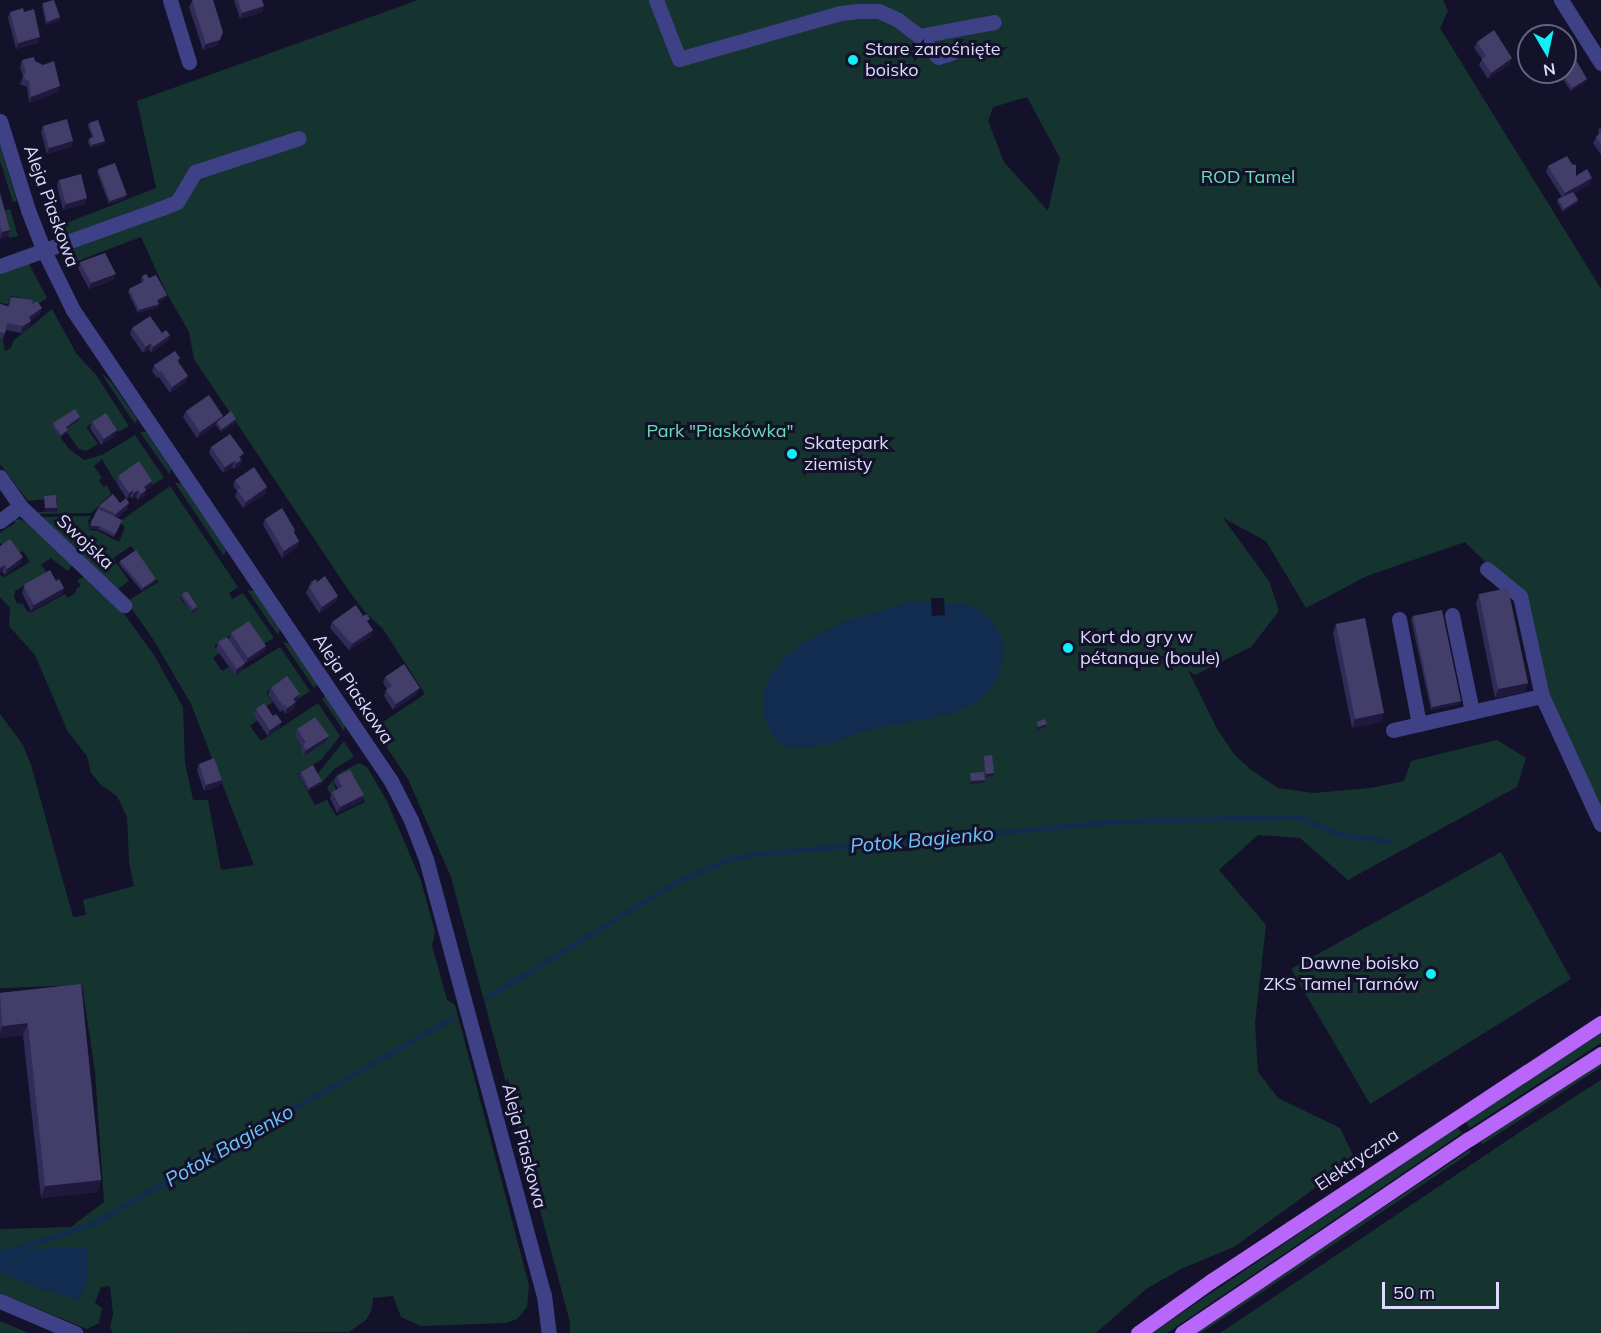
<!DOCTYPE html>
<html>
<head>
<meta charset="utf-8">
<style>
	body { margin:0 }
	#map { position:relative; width:1601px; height:1333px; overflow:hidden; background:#14122a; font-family:Mulish,sans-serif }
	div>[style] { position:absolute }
	.green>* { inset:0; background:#153430 }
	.water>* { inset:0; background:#112c4f }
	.pier>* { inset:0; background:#14122a }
	.stream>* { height:4.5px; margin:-2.25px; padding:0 2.25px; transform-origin:2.25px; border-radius:2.25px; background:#112c4f }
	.minor>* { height:15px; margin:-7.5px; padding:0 7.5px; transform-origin:7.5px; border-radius:7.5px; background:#3f4187 }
	.major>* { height:15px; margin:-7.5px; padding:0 7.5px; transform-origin:7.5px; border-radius:7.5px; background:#b867fa }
	.wall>* { inset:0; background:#312b57 }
	.shaded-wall>* { inset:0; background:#1e193d }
	.building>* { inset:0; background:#433e69 }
	.dots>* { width:16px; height:16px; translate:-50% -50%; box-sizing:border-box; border:3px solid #14122a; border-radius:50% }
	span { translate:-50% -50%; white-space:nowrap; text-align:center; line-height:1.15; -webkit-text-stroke:6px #14122a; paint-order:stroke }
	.poi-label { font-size:18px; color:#dddcfe }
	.left { translate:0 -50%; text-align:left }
	.right { translate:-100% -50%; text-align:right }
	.park-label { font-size:18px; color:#69ddb8 }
	.street-label { font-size:18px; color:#dddcfe }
	.water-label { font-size:20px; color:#6dc3fa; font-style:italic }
	.north { position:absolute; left:1517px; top:24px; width:60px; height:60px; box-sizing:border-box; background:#14122a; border:2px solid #64637f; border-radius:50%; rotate:171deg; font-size:16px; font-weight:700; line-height:24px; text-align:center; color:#dddcfe }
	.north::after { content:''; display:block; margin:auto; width:21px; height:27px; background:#0ff0f7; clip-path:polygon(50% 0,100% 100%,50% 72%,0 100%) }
	.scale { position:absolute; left:1382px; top:1282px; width:117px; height:27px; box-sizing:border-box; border:3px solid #dddcfe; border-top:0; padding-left:8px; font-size:18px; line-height:21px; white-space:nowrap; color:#dddcfe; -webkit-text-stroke:4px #14122a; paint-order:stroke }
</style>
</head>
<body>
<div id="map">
	<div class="green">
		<i style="clip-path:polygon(evenodd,418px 0,1443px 0,1448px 11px,1440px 28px,1601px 289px,1601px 824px,1541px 699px,1520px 596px,1465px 542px,1367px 576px,1306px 608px,1266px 541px,1223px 518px,1269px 581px,1279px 611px,1251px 647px,1195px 675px,1188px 670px,1217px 729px,1234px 754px,1250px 769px,1278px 788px,1314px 793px,1370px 788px,1404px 781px,1411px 761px,1497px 740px,1526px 758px,1517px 787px,1348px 880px,1300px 838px,1258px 835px,1219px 870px,1266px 925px,1255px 1023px,1258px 1072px,1278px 1098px,1340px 1128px,1355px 1159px,1234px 1247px,1183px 1268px,1146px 1289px,1096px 1333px,570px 1333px,570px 1322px,451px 877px,408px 779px,374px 728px,425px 694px,383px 629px,364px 611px,347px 588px,194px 359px,189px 332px,166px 292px,141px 237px,67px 265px,54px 228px,156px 188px,137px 101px,418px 0,1027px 97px,1060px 158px,1048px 211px,1004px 162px,988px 121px,993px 107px,1027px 97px)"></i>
		<i style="clip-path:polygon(0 145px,17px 201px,13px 202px,0 161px)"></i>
		<i style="clip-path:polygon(10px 209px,18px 236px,9px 238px,2px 211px)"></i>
		<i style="clip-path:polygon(29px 264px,47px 298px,35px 306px,22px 303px,22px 298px,11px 296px,8px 304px,0 303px,0 274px)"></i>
		<i style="clip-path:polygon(52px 309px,76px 353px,96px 375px,129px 426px,118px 432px,105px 415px,86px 427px,98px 444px,86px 451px,79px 449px,65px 430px,52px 426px,69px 449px,84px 460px,102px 455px,135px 435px,164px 478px,152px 485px,138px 466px,115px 481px,102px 459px,94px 466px,102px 478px,99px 480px,103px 487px,107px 485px,111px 494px,91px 513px,39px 514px,38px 512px,57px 511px,57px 498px,28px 501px,0 464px,0 338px,3px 339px,5px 351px,11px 348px,13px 341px)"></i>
		<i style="clip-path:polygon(101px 373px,112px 383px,137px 419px,135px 424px)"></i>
		<i style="clip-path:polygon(140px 432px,146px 432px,171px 469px,170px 475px)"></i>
		<i style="clip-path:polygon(175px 483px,181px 483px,226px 550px,224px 556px)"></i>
		<i style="clip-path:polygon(evenodd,170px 486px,238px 587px,229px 593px,232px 599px,243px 593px,274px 638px,264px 644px,248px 623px,214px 646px,219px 653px,213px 658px,222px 671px,229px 667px,235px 675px,280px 647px,310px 691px,298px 699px,285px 680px,266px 692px,273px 702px,254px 715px,257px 721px,250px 726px,261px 741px,318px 703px,340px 736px,321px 760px,298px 774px,315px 805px,327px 800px,336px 816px,365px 802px,350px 774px,333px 782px,337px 792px,331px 795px,327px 788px,338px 774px,359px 763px,367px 767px,387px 801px,421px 881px,435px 932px,432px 945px,447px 1000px,455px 1005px,529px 1285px,527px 1307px,517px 1319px,505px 1323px,421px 1326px,401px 1317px,393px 1296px,373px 1298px,372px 1309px,366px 1320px,349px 1332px,113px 1333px,110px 1327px,113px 1314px,110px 1286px,101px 1287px,95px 1303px,102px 1308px,99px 1323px,87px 1329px,0 1293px,0 1229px,71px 1227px,104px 1202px,95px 1072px,82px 985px,0 988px,0 714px,23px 745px,31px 765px,73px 917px,86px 915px,83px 900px,134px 886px,129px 862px,127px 817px,117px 796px,101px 785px,91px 773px,87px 756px,68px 732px,35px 655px,9px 626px,10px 608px,0 597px,0 575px,5px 577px,30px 562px,23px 551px,18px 553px,0 543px,0 533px,15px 523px,14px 520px,20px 519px,27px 523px,72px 565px,68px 571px,51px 558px,41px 565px,47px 573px,15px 591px,14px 597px,17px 603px,23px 604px,27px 611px,32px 612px,65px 594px,67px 598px,76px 593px,76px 589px,81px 586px,77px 580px,84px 577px,125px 615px,154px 655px,183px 707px,185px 763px,193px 800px,208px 800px,221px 870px,254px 865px,191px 704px,153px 639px,129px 605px,129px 600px,158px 582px,131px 546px,113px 558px,129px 581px,116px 590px,41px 517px,91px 516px,88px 521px,90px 530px,98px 531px,119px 542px,125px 527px,119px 522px,170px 486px,186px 594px,197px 609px,192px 613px,180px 598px,186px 594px)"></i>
		<i style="clip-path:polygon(247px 590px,254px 591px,280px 629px,278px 635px)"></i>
		<i style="clip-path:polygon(283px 642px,289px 643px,318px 684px,314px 688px)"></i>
		<i style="clip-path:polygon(325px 696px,345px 725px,344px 731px,322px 699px)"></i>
		<i style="clip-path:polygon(344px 741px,354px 757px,334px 769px,321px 784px,316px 776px)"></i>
		<i style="clip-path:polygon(1501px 852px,1571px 979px,1370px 1104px,1291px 969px)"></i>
		<i style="clip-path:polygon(1601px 1033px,1601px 1043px,1470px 1128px,1465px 1121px)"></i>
		<i style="clip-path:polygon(1601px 1063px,1601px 1067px,1483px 1144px,1480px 1142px)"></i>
		<i style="clip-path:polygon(1601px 1080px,1601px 1333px,1220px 1333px,1526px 1128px)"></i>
		<i style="clip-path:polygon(1457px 1127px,1462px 1133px,1167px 1333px,1152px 1333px)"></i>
		<i style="clip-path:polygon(1471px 1149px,1470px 1153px,1201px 1333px,1195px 1333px)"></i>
		<i style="clip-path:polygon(0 1321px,28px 1333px,0 1333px)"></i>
	</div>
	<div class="water">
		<i style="clip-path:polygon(911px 601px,971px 605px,991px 619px,1001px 636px,1004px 655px,1000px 675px,988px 691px,977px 702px,955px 713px,869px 730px,829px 744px,791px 749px,778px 741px,768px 727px,764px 712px,764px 691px,771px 674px,784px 658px,801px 644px,843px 622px)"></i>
		<i style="clip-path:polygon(87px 1247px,88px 1281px,79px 1300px,34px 1287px,0 1272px,0 1250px)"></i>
	</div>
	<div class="pier">
		<i style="clip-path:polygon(931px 598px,944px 598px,945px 615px,932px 616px)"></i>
	</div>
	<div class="stream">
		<i style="left:486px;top:998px;width:223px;rotate:-31.4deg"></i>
		<i style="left:676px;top:882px;width:58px;rotate:-23.5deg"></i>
		<i style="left:729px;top:859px;width:25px;rotate:-11deg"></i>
		<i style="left:754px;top:854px;width:370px;rotate:-5.1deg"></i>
		<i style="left:1123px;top:821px;width:168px;rotate:-1.4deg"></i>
		<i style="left:1291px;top:817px;width:8px"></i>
		<i style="left:1299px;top:817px;width:43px;rotate:23deg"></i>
		<i style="left:1339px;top:834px;width:50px;rotate:8deg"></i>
		<i style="left:0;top:1254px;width:97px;rotate:-18.1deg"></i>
		<i style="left:92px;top:1224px;width:414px;rotate:-29.8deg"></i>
	</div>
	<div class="minor">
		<i style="left:170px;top:0;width:65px;rotate:73deg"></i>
		<i style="left:656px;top:0;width:63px;rotate:68.7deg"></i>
		<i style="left:679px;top:59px;width:167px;rotate:-15.9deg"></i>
		<i style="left:840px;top:13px;width:19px;rotate:-6deg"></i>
		<i style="left:859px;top:11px;width:20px"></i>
		<i style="left:879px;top:11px;width:21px;rotate:25deg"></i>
		<i style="left:898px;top:20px;width:26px;rotate:37deg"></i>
		<i style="left:919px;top:36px;width:28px;rotate:48deg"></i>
		<i style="left:938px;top:57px;width:14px;rotate:-17deg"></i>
		<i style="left:1561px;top:0;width:75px;rotate:57.6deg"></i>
		<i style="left:919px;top:36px;width:76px;rotate:-10.6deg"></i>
		<i style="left:0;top:121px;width:93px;rotate:72.5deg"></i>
		<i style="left:28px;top:210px;width:44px;rotate:68.7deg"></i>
		<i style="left:44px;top:251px;width:66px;rotate:63.8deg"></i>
		<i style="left:73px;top:310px;width:568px;rotate:55.97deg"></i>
		<i style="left:391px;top:781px;width:44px;rotate:62.9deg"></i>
		<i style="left:411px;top:820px;width:42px;rotate:69deg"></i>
		<i style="left:426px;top:859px;width:452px;rotate:74.9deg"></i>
		<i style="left:544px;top:1295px;width:38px;rotate:83deg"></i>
		<i style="left:0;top:266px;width:172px;rotate:-19.7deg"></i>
		<i style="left:162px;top:208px;width:16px;rotate:-22deg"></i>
		<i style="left:177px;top:202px;width:35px;rotate:-59deg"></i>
		<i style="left:195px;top:172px;width:109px;rotate:-18.1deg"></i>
		<i style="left:0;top:477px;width:35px;rotate:55deg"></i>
		<i style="left:0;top:521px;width:25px;rotate:-37deg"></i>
		<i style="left:20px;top:506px;width:144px;rotate:43.6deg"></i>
		<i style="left:1487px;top:569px;width:43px;rotate:39.3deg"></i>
		<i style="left:1520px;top:596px;width:102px;rotate:77.6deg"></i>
		<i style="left:1542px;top:696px;width:141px;rotate:65.3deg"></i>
		<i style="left:1452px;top:615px;width:99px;rotate:78.3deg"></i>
		<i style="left:1399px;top:619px;width:107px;rotate:79.2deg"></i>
		<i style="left:1393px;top:730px;width:153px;rotate:-12.9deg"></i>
		<i style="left:0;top:1301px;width:82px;rotate:23.1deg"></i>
	</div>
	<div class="major">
		<i style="left:1138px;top:1333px;width:90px;rotate:-35.5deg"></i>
		<i style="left:1211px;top:1281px;width:468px;rotate:-33.5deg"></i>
		<i style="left:1182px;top:1333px;width:346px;rotate:-34.1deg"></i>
		<i style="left:1469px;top:1139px;width:157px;rotate:-32.8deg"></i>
	</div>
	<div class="wall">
		<i style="clip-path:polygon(234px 0,262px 0,262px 12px,240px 19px)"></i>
		<i style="clip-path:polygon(192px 1px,223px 32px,217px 46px,203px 50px,189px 7px)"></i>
		<i style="clip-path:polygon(43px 3px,60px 17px,59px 20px,46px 25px,42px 6px)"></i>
		<i style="clip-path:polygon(10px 12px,24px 12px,38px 43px,16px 49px,8px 18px)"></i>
		<i style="clip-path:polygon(1477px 42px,1510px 64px,1488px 79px,1479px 65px,1482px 59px,1474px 48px)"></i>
		<i style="clip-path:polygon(22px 60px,35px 61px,58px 92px,29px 103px,27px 87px,20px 84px,23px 77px,20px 67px)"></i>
		<i style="clip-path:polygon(1558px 72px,1565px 72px,1586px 82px,1571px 91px)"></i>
		<i style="clip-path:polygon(89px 123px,105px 141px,104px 144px,91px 148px,88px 142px,89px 139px,92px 137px,88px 126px)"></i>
		<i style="clip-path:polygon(43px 126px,71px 147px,47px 154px,41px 132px)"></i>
		<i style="clip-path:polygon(1599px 128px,1601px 128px,1601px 155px,1593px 143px,1596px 137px,1598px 135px)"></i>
		<i style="clip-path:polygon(1548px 166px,1576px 176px,1590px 184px,1574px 193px,1578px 200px,1577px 203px,1563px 212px,1557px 202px,1558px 199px,1562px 197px,1546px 172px)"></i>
		<i style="clip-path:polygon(98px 169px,126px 198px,109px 204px,97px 172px)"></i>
		<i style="clip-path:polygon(59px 180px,87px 198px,85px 204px,63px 210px,57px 186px)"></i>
		<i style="clip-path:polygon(0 193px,8px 236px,0 239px)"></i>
		<i style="clip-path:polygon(80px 262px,113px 280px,89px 289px,78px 268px)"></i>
		<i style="clip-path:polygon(142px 276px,149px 278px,167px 295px,166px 298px,158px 302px,159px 304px,158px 307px,138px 313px,128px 292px,129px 289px,142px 282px,141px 279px)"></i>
		<i style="clip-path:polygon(11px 297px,32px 304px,40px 314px,31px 320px,29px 327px,21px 333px,6px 330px,3px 339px,0 338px,0 304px,8px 306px)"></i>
		<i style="clip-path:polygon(132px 328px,162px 333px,170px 335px,167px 341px,151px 353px,149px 349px,143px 353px,130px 334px)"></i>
		<i style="clip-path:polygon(180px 358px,178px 362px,186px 382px,170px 393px,159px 377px,157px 378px,152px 371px,154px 365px)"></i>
		<i style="clip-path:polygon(186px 411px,223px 416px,222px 418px,236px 419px,235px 423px,221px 432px,216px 425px,197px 438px,183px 417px)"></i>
		<i style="clip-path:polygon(79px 420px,67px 428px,67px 433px,60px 438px,52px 426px,53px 423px)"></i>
		<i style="clip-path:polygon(92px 422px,117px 430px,115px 436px,101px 445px,90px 428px)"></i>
		<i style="clip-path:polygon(211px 447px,242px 460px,239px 466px,234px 469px,232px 467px,223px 473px,209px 453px)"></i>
		<i style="clip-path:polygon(118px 476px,152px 481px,150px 487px,146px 490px,144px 496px,138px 500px,136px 497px,132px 499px,130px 496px,127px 499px,116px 482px)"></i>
		<i style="clip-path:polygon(235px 480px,267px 487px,265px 494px,243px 508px,235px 496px,237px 491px,233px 486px)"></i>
		<i style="clip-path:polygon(120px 503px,129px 503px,127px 509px,117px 518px,121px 523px,114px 537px,98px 529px,91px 529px,90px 525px,99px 506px)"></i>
		<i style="clip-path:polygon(265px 519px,295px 530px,294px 533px,299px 541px,297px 547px,282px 558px,263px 525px)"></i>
		<i style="clip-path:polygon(0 546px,21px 563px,5px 575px,2px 571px,0 573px)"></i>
		<i style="clip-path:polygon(120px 561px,155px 582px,142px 591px,119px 564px)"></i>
		<i style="clip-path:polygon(56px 581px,64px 588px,62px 594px,31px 611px,22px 593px,25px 584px)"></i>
		<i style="clip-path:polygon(311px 582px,338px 596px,336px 602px,319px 613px,306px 593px)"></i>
		<i style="clip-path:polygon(182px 594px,197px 606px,196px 609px,191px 612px,181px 597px)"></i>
		<i style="clip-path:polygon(1479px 594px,1528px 683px,1524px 692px,1495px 698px,1476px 604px)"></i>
		<i style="clip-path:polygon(1413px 616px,1460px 704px,1431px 710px,1411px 619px)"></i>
		<i style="clip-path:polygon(332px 622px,368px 624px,373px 630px,371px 636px,349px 650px,330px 628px)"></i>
		<i style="clip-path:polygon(1336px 624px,1381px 722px,1352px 728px,1333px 633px)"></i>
		<i style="clip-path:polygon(231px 633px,266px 646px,264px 652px,245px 663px,243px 669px,235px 675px,216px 649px,218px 642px,229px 639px)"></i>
		<i style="clip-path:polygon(385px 677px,417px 694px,393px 710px,384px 696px,386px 690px,387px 689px,383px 683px)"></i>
		<i style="clip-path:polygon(271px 688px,297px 700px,295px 702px,294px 709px,285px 714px,283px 710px,280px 712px,268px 694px)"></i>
		<i style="clip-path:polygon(256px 709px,273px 716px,280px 728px,268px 736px,253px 715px)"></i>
		<i style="clip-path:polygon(297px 729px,329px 736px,326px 742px,304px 756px,301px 751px,302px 746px,295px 735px)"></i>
		<i style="clip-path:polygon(984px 756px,993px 776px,985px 777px,983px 759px)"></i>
		<i style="clip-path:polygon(199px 764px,222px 780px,219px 786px,204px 791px,197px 770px)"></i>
		<i style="clip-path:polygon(301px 772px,321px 784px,308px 791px,299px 775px)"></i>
		<i style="clip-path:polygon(337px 776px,364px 795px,362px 801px,337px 813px,330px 798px,332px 792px,338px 789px,334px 782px)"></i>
		<i style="clip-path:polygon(81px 984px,101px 1180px,97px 1192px,41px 1198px,23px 1035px,0 1038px,0 993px)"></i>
	</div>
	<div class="shaded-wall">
		<i style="clip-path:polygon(264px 6px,262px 12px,240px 19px,242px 13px)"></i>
		<i style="clip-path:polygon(60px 17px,59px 20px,46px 25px,47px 22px)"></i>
		<i style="clip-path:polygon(223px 32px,217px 46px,203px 50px,206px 44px)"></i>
		<i style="clip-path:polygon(40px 37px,38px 43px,16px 49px,18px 43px)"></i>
		<i style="clip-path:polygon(1512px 58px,1510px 64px,1488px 79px,1491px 73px)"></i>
		<i style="clip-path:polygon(1587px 79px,1586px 82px,1571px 91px,1572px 88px)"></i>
		<i style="clip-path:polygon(60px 86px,58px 92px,29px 103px,31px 97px)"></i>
		<i style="clip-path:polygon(73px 141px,71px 147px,47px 154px,49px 148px)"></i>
		<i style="clip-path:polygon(105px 141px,104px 144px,91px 148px,92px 145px)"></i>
		<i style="clip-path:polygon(1592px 178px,1590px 184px,1563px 199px,1565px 193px)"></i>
		<i style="clip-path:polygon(127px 195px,126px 198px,109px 204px,110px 201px)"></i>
		<i style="clip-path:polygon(87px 198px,85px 204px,63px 210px,66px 204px)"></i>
		<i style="clip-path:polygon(1578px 200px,1577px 203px,1563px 212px,1564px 209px)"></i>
		<i style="clip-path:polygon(10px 230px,8px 236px,0 239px,2px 232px)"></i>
		<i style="clip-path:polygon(116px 274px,113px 280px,89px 289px,91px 283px)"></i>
		<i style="clip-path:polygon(167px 295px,166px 298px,156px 303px,157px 300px)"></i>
		<i style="clip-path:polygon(159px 304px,158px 307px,138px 313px,139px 310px)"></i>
		<i style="clip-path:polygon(42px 308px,40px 314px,26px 323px,29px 317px)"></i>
		<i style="clip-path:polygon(31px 321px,29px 327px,21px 333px,23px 326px)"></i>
		<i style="clip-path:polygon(170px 335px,167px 341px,151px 353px,153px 347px)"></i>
		<i style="clip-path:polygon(151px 343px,149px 349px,143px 353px,146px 347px)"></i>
		<i style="clip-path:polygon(188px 376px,186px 382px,170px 393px,172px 387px)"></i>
		<i style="clip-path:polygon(223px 416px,221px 422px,217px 422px,216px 425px,197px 438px,200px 432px)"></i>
		<i style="clip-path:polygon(80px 417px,79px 420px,65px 430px,66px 427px)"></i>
		<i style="clip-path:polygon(236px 419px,235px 423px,221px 432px,222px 429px)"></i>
		<i style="clip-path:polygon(68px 430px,67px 433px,60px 438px,61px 435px)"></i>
		<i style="clip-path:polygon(117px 430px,115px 436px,101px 445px,104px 439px)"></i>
		<i style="clip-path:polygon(244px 453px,239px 466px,234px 469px,239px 457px)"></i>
		<i style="clip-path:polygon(235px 461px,232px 467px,223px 473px,225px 467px)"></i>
		<i style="clip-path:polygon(152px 481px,150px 487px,141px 493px,144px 487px)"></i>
		<i style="clip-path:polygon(267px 487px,265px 494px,243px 508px,246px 502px)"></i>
		<i style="clip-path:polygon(133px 490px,130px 496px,127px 499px,129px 493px)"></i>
		<i style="clip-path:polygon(138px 490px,136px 497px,132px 499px,134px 493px)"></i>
		<i style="clip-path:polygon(146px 490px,144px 496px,138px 500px,141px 494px)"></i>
		<i style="clip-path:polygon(129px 503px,127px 509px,114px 520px,116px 514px)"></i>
		<i style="clip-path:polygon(45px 508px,57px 508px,56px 511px,44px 511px)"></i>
		<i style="clip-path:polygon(92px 526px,99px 526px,98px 529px,91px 529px)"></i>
		<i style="clip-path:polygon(299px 541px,297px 547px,282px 558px,284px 551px)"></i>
		<i style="clip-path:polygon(23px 557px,21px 563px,5px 575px,7px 569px)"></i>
		<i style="clip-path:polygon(5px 565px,2px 571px,0 573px,0 568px)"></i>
		<i style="clip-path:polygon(156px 579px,155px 582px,142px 591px,143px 588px)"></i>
		<i style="clip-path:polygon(64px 588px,62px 594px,31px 611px,34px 605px)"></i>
		<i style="clip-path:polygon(338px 596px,336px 602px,319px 613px,322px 607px)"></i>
		<i style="clip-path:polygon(373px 630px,371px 636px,349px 650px,352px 644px)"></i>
		<i style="clip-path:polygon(266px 646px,264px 652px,246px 664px,248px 658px)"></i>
		<i style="clip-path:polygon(245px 663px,243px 669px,235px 675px,237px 669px)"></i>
		<i style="clip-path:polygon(1528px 683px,1524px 692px,1495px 698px,1498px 689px)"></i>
		<i style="clip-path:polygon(420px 688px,417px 694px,393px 710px,396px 704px)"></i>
		<i style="clip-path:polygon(300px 694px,297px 700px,291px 705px,293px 699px)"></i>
		<i style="clip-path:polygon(1461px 701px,1460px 704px,1431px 710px,1432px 707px)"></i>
		<i style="clip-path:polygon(296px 702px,294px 709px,285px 714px,287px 708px)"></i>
		<i style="clip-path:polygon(1384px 713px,1381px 722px,1352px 728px,1355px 719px)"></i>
		<i style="clip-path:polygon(282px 722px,280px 728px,268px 736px,270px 730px)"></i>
		<i style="clip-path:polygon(1047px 724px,1046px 727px,1037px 730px,1038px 727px)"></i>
		<i style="clip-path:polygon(329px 736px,326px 742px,304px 756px,306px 750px)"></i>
		<i style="clip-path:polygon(994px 773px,993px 776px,985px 777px,986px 774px)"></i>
		<i style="clip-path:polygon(222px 780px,219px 786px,204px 791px,206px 785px)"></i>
		<i style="clip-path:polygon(985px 780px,984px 783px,970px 784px,971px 781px)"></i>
		<i style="clip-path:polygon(322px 781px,321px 784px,308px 791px,309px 788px)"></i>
		<i style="clip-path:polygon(364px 795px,362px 801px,337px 813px,340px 807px)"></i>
		<i style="clip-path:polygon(28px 1023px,23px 1035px,0 1038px,0 1033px,2px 1026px)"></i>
		<i style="clip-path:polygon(101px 1180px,97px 1192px,41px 1198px,45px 1186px)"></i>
	</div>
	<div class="building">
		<i style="clip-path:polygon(54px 0,60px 17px,47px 22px,43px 3px)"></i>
		<i style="clip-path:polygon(193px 0,213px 0,223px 32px,220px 40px,206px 44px,192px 1px)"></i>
		<i style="clip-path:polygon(238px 0,262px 0,264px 6px,242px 13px)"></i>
		<i style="clip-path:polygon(23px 8px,24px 12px,34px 9px,40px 37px,18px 43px,10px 12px)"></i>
		<i style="clip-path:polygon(1494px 30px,1512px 58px,1491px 73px,1482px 59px,1486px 56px,1477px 42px)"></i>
		<i style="clip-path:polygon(1565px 41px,1587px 79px,1572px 88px,1561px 72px,1565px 72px)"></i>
		<i style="clip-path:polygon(34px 57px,35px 61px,43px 65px,54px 61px,60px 86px,31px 97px,29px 81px,23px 78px,26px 72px,22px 60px)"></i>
		<i style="clip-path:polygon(67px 119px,73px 141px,49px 148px,43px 126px)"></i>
		<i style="clip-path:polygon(98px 120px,105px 141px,92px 145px,89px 139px,94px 137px,89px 123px)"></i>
		<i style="clip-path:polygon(1601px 133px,1601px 145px,1596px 137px)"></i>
		<i style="clip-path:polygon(1567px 156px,1572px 164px,1576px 165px,1576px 176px,1587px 169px,1592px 178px,1565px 193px,1548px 166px)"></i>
		<i style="clip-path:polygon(115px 163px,127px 195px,110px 201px,98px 169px)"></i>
		<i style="clip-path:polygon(81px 174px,87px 198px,66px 204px,59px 180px)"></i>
		<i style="clip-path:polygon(1573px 192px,1578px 200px,1564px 209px,1558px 199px)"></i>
		<i style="clip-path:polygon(0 193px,10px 230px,2px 232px,0 226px)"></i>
		<i style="clip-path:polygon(105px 253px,116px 274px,91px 283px,80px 262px)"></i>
		<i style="clip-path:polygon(146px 274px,149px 278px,156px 275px,167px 295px,157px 300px,159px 304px,139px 310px,129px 289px,145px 281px,142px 276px)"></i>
		<i style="clip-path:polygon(11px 297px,33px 300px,32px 304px,37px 301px,42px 308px,29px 317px,31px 321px,23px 326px,7px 323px,5px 333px,0 332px,0 304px,9px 307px)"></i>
		<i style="clip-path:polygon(150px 316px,162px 333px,166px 330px,170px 335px,153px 347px,151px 343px,146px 347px,132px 328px)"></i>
		<i style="clip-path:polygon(175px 351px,180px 358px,177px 360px,188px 376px,172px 387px,161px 371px,159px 372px,154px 365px)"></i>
		<i style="clip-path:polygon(209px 395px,223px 416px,200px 432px,186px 411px)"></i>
		<i style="clip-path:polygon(75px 409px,80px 417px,66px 427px,68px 430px,61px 435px,53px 423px)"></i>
		<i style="clip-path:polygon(231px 411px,236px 419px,222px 429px,217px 422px)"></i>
		<i style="clip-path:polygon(106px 413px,117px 430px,104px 439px,92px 422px)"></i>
		<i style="clip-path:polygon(230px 434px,244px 453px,239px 457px,241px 460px,237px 463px,235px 461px,225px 467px,211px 447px)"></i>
		<i style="clip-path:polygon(139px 461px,152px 481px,144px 487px,146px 490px,141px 494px,138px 490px,134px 493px,133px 490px,129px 493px,118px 476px)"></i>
		<i style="clip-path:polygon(254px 467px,267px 487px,246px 502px,237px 490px,241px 488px,235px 480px)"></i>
		<i style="clip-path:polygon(113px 494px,120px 503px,126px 498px,129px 503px,116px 514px,99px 506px)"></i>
		<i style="clip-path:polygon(56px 495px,57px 508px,45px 508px,44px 496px)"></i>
		<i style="clip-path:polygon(282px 508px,295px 530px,293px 531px,299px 541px,284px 551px,265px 519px)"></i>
		<i style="clip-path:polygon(98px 509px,122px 520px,115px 534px,99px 526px,92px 526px,91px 522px)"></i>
		<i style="clip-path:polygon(10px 539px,23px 557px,7px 569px,5px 565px,0 568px,0 546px)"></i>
		<i style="clip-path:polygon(136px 550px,156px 579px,143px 588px,120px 561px)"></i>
		<i style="clip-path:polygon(50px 570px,56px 581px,59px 579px,64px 588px,34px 605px,24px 587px,25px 584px)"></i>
		<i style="clip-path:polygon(325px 576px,338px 596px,322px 607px,309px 587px,313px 584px,311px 582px,316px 579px,317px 582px)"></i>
		<i style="clip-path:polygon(1508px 588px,1528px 683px,1498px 689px,1479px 594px)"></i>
		<i style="clip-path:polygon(187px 591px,197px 606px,193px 609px,182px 594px)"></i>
		<i style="clip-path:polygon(356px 605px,363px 616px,367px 614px,370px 619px,367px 621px,373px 630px,352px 644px,332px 622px)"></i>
		<i style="clip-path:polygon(1442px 610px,1461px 701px,1432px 707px,1413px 616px)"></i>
		<i style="clip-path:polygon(1365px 618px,1384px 713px,1355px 719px,1336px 624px)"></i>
		<i style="clip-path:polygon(249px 621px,266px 646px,248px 658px,231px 633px)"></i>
		<i style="clip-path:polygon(227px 637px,245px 663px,237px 669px,218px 642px)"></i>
		<i style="clip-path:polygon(404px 664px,420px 688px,396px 704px,386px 690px,392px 686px,385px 677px)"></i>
		<i style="clip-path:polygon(287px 676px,300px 694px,293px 699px,296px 702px,287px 708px,285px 704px,283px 706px,271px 688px)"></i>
		<i style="clip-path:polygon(264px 703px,273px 716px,276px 714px,282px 722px,270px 730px,256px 709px)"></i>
		<i style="clip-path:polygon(315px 717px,329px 736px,306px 750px,303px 744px,306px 742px,297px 729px)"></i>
		<i style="clip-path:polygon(1045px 719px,1047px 724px,1038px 727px,1037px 722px)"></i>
		<i style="clip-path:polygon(992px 755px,994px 773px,986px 774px,984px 756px)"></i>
		<i style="clip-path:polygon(214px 758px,222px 780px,206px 785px,199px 764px)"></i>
		<i style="clip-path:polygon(313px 765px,322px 781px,309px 788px,301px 772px)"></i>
		<i style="clip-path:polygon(350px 770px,364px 795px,340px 807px,332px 792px,342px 787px,337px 776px)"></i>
		<i style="clip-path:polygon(984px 772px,985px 780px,971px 781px,970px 773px)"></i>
		<i style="clip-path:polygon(81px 984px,101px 1180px,45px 1186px,28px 1023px,2px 1026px,0 993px)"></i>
	</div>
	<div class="dots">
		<i style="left:853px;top:60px;background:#0ff0f7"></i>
		<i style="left:792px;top:454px;background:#0ff0f7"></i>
		<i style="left:1068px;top:648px;background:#0ff0f7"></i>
		<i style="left:1431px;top:974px;background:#0ff0f7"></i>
	</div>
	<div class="poi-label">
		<span class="left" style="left:865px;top:60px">Stare zarośnięte<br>boisko</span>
		<span class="left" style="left:804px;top:454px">Skatepark<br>ziemisty</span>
		<span class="left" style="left:1080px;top:648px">Kort do gry w<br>pétanque (boule)</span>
		<span class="right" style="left:1419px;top:974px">Dawne boisko<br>ZKS Tamel Tarnów</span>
	</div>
	<div class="park-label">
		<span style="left:1248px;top:177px">ROD Tamel</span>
		<span style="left:720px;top:431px">Park "Piaskówka"</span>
	</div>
	<div class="street-label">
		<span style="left:51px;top:206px;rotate:70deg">Aleja Piaskowa</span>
		<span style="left:85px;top:542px;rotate:43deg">Swojska</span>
		<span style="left:353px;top:689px;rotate:56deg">Aleja Piaskowa</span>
		<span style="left:524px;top:1146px;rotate:75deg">Aleja Piaskowa</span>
		<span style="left:1357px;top:1160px;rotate:-34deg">Elektryczna</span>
	</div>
	<div class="water-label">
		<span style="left:922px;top:839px;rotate:-5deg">Potok Bagienko</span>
		<span style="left:229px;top:1145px;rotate:-30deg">Potok Bagienko</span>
	</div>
	<div class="north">N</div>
	<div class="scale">50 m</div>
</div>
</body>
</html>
